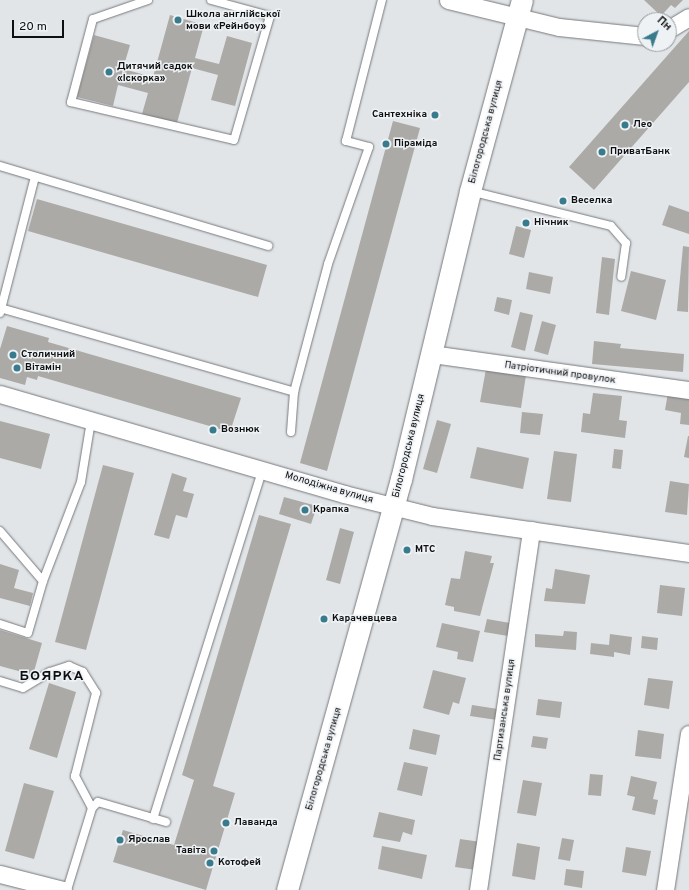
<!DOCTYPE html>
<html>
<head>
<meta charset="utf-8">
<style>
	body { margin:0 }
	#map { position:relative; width:689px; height:890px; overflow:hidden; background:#e2e5e8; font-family:Overpass,sans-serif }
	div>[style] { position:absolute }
	.building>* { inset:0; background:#acaaa7 }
	.roads { filter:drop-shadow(0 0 1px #76797c) drop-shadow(0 0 1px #76797c) }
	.service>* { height:8px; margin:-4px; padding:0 4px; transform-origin:4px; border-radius:4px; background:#fff }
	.minor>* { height:17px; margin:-8.5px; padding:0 8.5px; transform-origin:8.5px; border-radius:8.5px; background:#fff }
	.tertiary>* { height:21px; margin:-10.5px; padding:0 10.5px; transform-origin:10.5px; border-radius:10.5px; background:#fff }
	.dots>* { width:11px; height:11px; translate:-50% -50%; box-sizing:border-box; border:2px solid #eff2f5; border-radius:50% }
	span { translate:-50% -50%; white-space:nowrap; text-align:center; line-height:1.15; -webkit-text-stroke:3px #eff2f5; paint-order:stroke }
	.poi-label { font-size:10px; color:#0e0f10; font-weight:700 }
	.left { translate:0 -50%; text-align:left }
	.right { translate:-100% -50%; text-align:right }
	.street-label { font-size:10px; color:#0e0f10 }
	.district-label { font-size:14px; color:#0e0f10; font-weight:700; letter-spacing:1px }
	.north { position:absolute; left:637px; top:12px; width:40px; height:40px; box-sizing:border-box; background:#eff2f5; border:1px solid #959799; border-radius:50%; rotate:41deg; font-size:11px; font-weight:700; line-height:16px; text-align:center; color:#0e0f10 }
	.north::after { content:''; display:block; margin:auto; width:14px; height:18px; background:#387b8c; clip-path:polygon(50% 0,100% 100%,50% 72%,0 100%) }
	.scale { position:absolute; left:12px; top:20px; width:52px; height:18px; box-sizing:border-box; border:2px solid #0e0f10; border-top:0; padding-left:5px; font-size:12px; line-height:14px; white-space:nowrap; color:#0e0f10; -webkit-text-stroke:3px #eff2f5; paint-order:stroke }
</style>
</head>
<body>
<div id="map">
	<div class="building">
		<i style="clip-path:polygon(644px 0,683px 0,675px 8px,671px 5px,661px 16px)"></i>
		<i style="clip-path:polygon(170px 15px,204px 25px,195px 58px,219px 64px,227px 36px,252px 43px,235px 106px,211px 100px,218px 75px,192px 68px,177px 123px,142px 114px,148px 93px,118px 85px,113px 106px,77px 97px,94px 35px,130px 45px,123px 69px,153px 77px)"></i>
		<i style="clip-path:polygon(689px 31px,689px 82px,594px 190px,569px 167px)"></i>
		<i style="clip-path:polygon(393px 121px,420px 128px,327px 471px,300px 463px)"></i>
		<i style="clip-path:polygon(37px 199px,267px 265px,258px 297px,28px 231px)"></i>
		<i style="clip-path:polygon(669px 205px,689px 212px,689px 234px,662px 225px)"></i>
		<i style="clip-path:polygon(516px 226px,531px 230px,524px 258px,509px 254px)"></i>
		<i style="clip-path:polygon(683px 246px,689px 247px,688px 312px,677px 311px)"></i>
		<i style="clip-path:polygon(602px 257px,615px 259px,609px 315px,596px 313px)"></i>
		<i style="clip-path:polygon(631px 271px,666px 280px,656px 320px,621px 311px)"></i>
		<i style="clip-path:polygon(529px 272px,553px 277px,550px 294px,526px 289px)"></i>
		<i style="clip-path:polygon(497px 297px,512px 300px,509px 315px,494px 311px)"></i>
		<i style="clip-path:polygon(520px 312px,533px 315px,525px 351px,511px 347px)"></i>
		<i style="clip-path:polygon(542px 321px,556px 325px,548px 355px,534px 351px)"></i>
		<i style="clip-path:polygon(7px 326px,49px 338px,48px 342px,241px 398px,230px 432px,38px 376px,37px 380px,27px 377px,25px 385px,0 378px,0 349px)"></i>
		<i style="clip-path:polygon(594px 341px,621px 344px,620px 348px,684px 354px,683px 372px,592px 364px)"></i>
		<i style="clip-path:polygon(486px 369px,526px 375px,521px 408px,480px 402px)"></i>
		<i style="clip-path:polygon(593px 393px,622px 396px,619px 420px,627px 421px,625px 438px,581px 432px,583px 413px,590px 414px)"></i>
		<i style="clip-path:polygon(668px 393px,689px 397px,689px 425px,680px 424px,681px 413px,665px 410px)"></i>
		<i style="clip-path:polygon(522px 412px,543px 414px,540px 435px,520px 433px)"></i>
		<i style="clip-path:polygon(437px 420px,451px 424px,437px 473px,423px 469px)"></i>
		<i style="clip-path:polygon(0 421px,50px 434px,41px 469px,0 458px)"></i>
		<i style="clip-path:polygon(688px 436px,689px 436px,689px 458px,684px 457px)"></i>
		<i style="clip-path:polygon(477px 447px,529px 458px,523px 489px,470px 478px)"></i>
		<i style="clip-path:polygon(614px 449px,623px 450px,621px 469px,612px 468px)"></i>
		<i style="clip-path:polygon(554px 451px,577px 454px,571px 502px,547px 499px)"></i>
		<i style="clip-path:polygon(103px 465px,134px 473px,86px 650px,55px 642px)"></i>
		<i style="clip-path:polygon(172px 473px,187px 478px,183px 491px,194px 494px,187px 518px,176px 515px,169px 539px,154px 535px)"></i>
		<i style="clip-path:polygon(670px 481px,689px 484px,687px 515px,665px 512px)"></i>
		<i style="clip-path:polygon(284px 497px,317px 506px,311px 524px,279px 514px)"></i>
		<i style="clip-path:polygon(259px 515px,291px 524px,213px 786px,235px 793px,206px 890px,113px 862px,123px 830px,174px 845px,194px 780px,182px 775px)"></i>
		<i style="clip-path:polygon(340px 528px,354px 532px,340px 584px,326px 580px)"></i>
		<i style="clip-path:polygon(465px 551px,492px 556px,490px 563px,494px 563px,480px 616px,454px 611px,454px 607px,445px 605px,451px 578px,460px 579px)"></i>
		<i style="clip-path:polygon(0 564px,19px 570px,14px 588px,33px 593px,30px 606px,0 598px)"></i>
		<i style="clip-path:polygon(555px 569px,590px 575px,585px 604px,544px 601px,546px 588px,552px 589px)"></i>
		<i style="clip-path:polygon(660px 585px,685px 588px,682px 616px,657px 613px)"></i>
		<i style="clip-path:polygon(487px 619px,510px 623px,508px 636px,484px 632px)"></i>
		<i style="clip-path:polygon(442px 623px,480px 631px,473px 662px,457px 659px,458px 652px,436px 647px)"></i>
		<i style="clip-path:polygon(0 630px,42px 643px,33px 675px,0 666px)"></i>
		<i style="clip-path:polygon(564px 631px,577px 632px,576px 650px,535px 647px,535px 634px,563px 636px)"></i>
		<i style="clip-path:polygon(610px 634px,632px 637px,630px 655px,614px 652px,614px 657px,590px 654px,591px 643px,609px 645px)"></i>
		<i style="clip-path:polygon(642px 636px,658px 638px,657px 650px,641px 648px)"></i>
		<i style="clip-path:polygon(433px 670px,466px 678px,459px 704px,453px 702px,449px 715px,423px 708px)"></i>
		<i style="clip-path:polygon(648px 678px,673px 681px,669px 709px,644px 705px)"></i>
		<i style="clip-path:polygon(49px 683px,76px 692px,57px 758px,29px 749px)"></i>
		<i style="clip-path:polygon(538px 699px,562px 702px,560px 718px,536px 715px)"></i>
		<i style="clip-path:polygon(472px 705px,498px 709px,497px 720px,470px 716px)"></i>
		<i style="clip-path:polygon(413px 729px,440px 735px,436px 755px,409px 749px)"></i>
		<i style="clip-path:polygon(638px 730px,664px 734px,661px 759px,635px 756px)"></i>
		<i style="clip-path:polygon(533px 736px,548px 738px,546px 749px,531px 747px)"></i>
		<i style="clip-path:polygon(404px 762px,428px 767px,422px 796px,397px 790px)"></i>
		<i style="clip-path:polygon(590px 774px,603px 775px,601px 796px,588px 795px)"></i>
		<i style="clip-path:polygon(631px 776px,657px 782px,653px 799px,658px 800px,655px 815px,632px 810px,635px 797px,627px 795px)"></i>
		<i style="clip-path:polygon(523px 780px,542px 783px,536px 816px,517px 813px)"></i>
		<i style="clip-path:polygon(24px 783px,54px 791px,34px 859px,5px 851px)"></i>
		<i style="clip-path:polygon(379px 812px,415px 820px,412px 835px,403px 832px,400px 842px,373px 837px)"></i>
		<i style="clip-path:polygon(562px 838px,574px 840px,570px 861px,558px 859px)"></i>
		<i style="clip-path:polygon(460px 839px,481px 842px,476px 870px,455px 867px)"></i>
		<i style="clip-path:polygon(517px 843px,540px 847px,535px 880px,512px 876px)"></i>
		<i style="clip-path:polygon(382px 846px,427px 855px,422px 879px,378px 869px)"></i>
		<i style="clip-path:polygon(626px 847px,651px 851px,646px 876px,622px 872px)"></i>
		<i style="clip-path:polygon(566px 869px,584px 871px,582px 888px,564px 885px)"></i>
	</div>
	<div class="roads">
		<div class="service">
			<i style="left:148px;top:0;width:58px;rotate:160.9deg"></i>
			<i style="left:93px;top:19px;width:86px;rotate:104.8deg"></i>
			<i style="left:71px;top:102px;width:167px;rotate:13.1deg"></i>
			<i style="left:234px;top:140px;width:129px;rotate:-73.8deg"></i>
			<i style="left:270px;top:16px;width:61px;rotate:-164.8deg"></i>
			<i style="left:0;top:166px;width:280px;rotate:16.6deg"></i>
			<i style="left:470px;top:191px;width:145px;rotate:13.9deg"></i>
			<i style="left:611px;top:226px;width:23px;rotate:49deg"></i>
			<i style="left:626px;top:243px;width:34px;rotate:98deg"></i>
			<i style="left:0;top:308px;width:306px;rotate:15.9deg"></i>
			<i style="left:0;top:313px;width:140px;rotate:-75.6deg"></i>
			<i style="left:291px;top:432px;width:40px;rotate:-85.7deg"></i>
			<i style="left:294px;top:392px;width:132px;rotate:-75.1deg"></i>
			<i style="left:328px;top:264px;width:124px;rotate:-70.7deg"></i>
			<i style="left:369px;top:147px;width:24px;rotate:-165deg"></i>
			<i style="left:346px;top:141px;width:146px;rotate:-75.7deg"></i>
			<i style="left:0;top:531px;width:66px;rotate:49.3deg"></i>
			<i style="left:0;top:624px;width:29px;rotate:18deg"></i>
			<i style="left:28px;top:633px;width:54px;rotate:-73.9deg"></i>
			<i style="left:43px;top:581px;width:106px;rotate:-69deg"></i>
			<i style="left:81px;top:482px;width:62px;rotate:-80.7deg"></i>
			<i style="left:0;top:681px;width:24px;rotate:17deg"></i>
			<i style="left:23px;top:688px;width:31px;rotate:-31deg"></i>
			<i style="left:50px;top:672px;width:20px;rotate:-18deg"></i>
			<i style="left:69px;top:666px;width:15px;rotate:23deg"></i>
			<i style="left:83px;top:672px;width:25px;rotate:58deg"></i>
			<i style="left:96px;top:693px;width:86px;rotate:104.2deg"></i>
			<i style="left:75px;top:776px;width:36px;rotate:62deg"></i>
			<i style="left:153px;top:819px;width:367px;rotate:-72.6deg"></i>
			<i style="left:67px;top:890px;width:86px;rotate:-73deg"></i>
			<i style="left:92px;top:808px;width:8px;rotate:-45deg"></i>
			<i style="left:98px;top:802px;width:71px;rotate:16.4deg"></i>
		</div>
		<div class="minor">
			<i style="left:448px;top:0;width:114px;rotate:13.7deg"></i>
			<i style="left:559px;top:27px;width:86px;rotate:6deg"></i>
			<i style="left:669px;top:29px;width:23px;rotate:-31deg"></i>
			<i style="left:432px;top:354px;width:260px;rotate:8deg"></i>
			<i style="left:0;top:394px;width:358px;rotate:16.2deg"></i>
			<i style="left:344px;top:494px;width:91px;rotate:14deg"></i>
			<i style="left:432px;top:516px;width:260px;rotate:8.2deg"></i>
			<i style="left:0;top:874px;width:65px;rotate:14.3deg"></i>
			<i style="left:478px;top:890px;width:364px;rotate:-81.6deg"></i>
			<i style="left:665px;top:890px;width:158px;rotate:-81.3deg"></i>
		</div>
		<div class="tertiary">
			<i style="left:287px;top:890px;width:427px;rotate:-74.5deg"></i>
			<i style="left:401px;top:479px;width:296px;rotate:-76.5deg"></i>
			<i style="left:470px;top:191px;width:198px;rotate:-74.8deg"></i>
		</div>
	</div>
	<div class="dots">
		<i style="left:178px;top:20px;background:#387b8c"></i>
		<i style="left:109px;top:72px;background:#387b8c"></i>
		<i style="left:435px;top:115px;background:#387b8c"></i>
		<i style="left:625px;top:125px;background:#387b8c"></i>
		<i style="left:386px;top:144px;background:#387b8c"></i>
		<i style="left:602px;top:152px;background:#387b8c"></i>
		<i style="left:563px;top:201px;background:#387b8c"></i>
		<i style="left:526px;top:223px;background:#387b8c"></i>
		<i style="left:13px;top:355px;background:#387b8c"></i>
		<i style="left:17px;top:368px;background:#387b8c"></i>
		<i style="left:213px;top:430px;background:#387b8c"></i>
		<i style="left:305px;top:510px;background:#387b8c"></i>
		<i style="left:407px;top:550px;background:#387b8c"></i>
		<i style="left:324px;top:619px;background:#387b8c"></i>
		<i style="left:226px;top:823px;background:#387b8c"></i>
		<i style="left:120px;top:840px;background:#387b8c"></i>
		<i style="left:214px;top:851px;background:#387b8c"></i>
		<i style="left:210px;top:863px;background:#387b8c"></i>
	</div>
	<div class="poi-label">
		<span class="left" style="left:186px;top:20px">Школа англійської<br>мови «Рейнбоу»</span>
		<span class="left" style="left:117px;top:72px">Дитячий садок<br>«Іскорка»</span>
		<span class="right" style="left:427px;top:115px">Сантехніка</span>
		<span class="left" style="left:633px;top:125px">Лео</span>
		<span class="left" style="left:394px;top:144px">Піраміда</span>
		<span class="left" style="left:610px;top:152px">ПриватБанк</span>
		<span class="left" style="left:571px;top:201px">Веселка</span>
		<span class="left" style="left:534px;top:223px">Нічник</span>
		<span class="left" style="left:21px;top:355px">Столичний</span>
		<span class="left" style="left:25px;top:368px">Вітамін</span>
		<span class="left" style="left:221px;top:430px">Вознюк</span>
		<span class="left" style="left:313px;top:510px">Крапка</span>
		<span class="left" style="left:415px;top:550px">МТС</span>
		<span class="left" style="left:332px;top:619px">Карачевцева</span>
		<span class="left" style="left:234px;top:823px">Лаванда</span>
		<span class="left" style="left:128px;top:840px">Ярослав</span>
		<span class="right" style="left:206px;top:851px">Тавіта</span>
		<span class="left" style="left:218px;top:863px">Котофей</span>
	</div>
	<div class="street-label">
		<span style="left:486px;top:132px;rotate:-75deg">Білогородська вулиця</span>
		<span style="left:560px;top:373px;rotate:8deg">Патріотичний провулок</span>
		<span style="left:409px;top:446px;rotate:-76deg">Білогородська вулиця</span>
		<span style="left:329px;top:488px;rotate:16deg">Молодіжна вулиця</span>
		<span style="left:505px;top:710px;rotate:-82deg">Партизанська вулиця</span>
		<span style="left:324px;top:759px;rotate:-74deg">Білогородська вулиця</span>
	</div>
	<div class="district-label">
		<span style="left:52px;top:677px">БОЯРКА</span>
	</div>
	<div class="north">Пн</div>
	<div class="scale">20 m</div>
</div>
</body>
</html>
